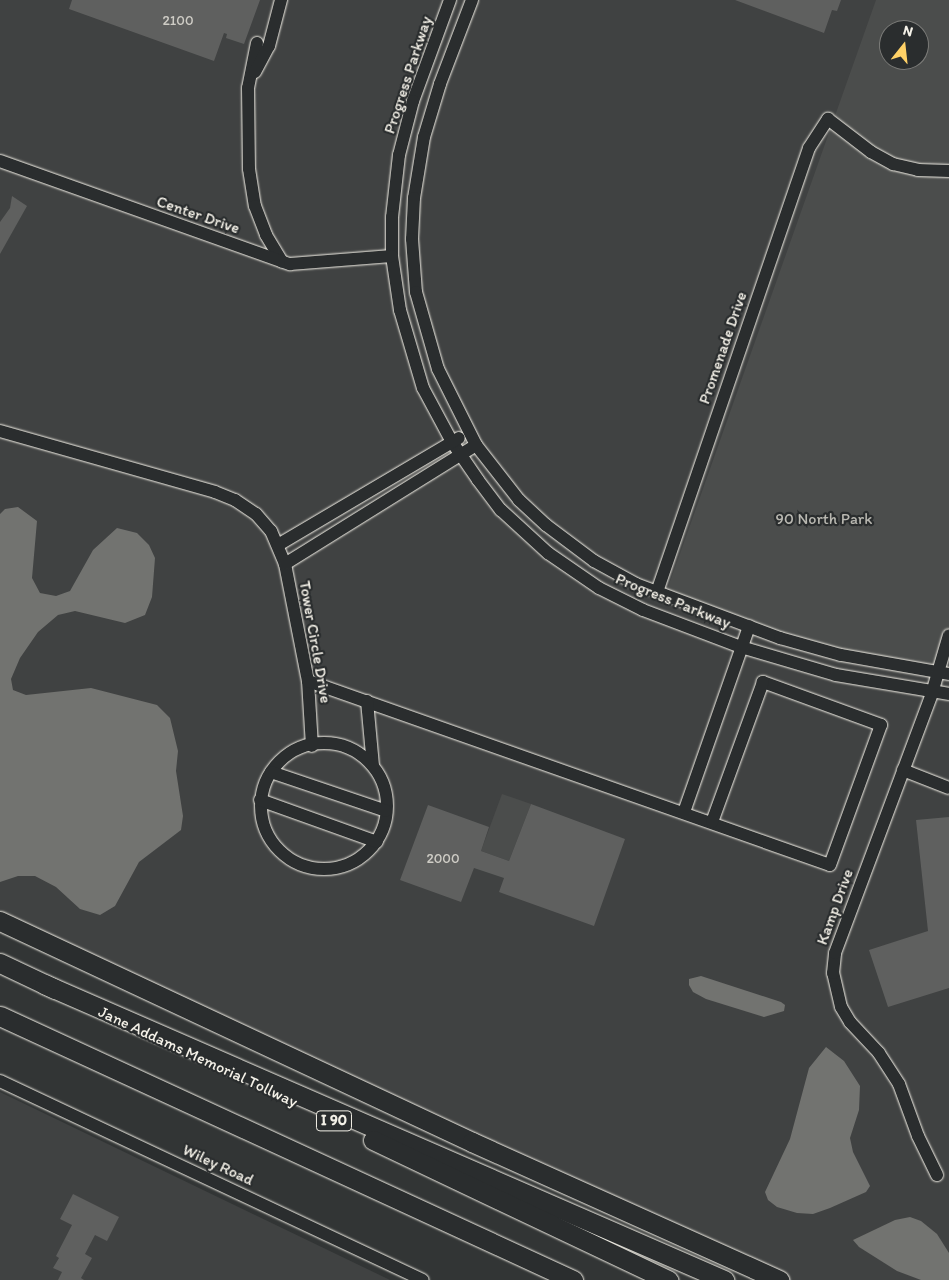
<!DOCTYPE html>
<html>
<head>
<meta charset="utf-8">
<style>
	body { margin:0 }
	#map { position:relative; width:949px; height:1280px; overflow:hidden; background:#323535; font-family:Itim,sans-serif }
	div>[style] { position:absolute }
	.built>* { inset:0; background:#404242 }
	.green>* { inset:0; background:#4b4d4c }
	.water>* { inset:0; background:#727370 }
	.building>* { inset:0; background:#5f605f }
	.roads { filter:drop-shadow(0 0 1px #f4f1e8) drop-shadow(0 0 1px #f4f1e8) }
	.minor>* { height:12px; margin:-6px; padding:0 6px; transform-origin:6px; border-radius:6px; background:#2a2d2e }
	.minor>.ring { margin:-6px; padding:0; box-sizing:content-box; background:none; border:12px solid #2a2d2e; border-radius:50% }
	.highway>* { height:19px; margin:-9.5px; padding:0 9.5px; transform-origin:9.5px; border-radius:9.5px; background:#2a2d2e }
	span { translate:-50% -50%; white-space:nowrap; text-align:center; line-height:1.15; -webkit-text-stroke:4.5px #2a2d2e; paint-order:stroke }
	.number-label { font-size:14px; color:#cfcdc6 }
	.number-label span { -webkit-text-stroke-width:0 }
	.shield-label span { padding:1px 4px; background:#2a2d2e; border:1px solid; border-radius:4px; -webkit-text-stroke-width:0 }
	.shield-label { font-size:15px; color:#f4f1e8; font-weight:700 }
	.street-label { font-size:16px; color:#f4f1e8 }
	.park-label { font-size:16px; color:#b9b8b1 }
	.north { position:absolute; left:879px; top:20px; width:50px; height:50px; box-sizing:border-box; background:#2a2d2e; border:1px solid #7b7b78; border-radius:50%; rotate:16deg; font-size:14px; font-weight:700; line-height:20px; text-align:center; color:#f4f1e8 }
	.north::after { content:''; display:block; margin:auto; width:18px; height:22px; background:#ffd166; clip-path:polygon(50% 0,100% 100%,50% 72%,0 100%) }
</style>
</head>
<body>
<div id="map">
	<div class="built">
		<i style="clip-path:polygon(evenodd,0 0,949px 0,949px 1280px,758px 1280px,713px 1262px,0 925px,0 0,889px 30px,919px 30px,919px 60px,889px 60px,889px 30px)"></i>
		<i style="clip-path:polygon(0 1092px,390px 1280px,0 1280px)"></i>
	</div>
	<div class="green">
		<i style="clip-path:polygon(evenodd,876px 0,949px 0,949px 635px,938px 673px,841px 655px,665px 596px,876px 0,889px 30px,919px 30px,919px 60px,889px 60px,889px 30px)"></i>
		<i style="clip-path:polygon(502px 794px,531px 804px,509px 861px,481px 851px)"></i>
	</div>
	<div class="water">
		<i style="clip-path:polygon(18px 507px,37px 521px,32px 578px,40px 593px,56px 596px,70px 591px,93px 550px,117px 528px,137px 533px,149px 545px,155px 558px,152px 597px,145px 615px,125px 623px,75px 611px,58px 615px,38px 632px,20px 658px,11px 679px,13px 690px,26px 695px,91px 688px,157px 705px,170px 718px,178px 751px,176px 771px,183px 816px,181px 830px,139px 862px,115px 906px,100px 915px,80px 909px,56px 887px,35px 876px,18px 876px,0 882px,0 514px,5px 509px)"></i>
		<i style="clip-path:polygon(701px 976px,781px 1002px,785px 1005px,784px 1011px,764px 1017px,706px 999px,693px 992px,689px 985px,689px 979px)"></i>
		<i style="clip-path:polygon(826px 1047px,844px 1061px,860px 1086px,859px 1110px,850px 1138px,853px 1152px,870px 1186px,866px 1192px,830px 1208px,813px 1214px,797px 1213px,777px 1207px,768px 1200px,765px 1192px,790px 1139px,809px 1068px)"></i>
		<i style="clip-path:polygon(910px 1217px,921px 1221px,937px 1234px,949px 1253px,949px 1280px,921px 1280px,897px 1271px,859px 1247px,853px 1240px,895px 1220px)"></i>
	</div>
	<div class="building">
		<i style="clip-path:polygon(72px 0,260px 0,244px 44px,226px 38px,227px 34px,224px 33px,214px 61px,69px 9px)"></i>
		<i style="clip-path:polygon(735px 0,841px 0,837px 11px,832px 10px,824px 33px)"></i>
		<i style="clip-path:polygon(12px 196px,27px 206px,0 254px,0 222px,10px 208px)"></i>
		<i style="clip-path:polygon(531px 804px,625px 839px,594px 926px,499px 892px,504px 878px,474px 868px,461px 902px,400px 880px,428px 805px,489px 827px,481px 851px,509px 861px)"></i>
		<i style="clip-path:polygon(949px 817px,949px 988px,888px 1007px,869px 950px,928px 931px,916px 820px)"></i>
		<i style="clip-path:polygon(73px 1194px,119px 1217px,107px 1241px,95px 1235px,85px 1254px,92px 1258px,81px 1278px,84px 1280px,58px 1280px,62px 1272px,53px 1268px,59px 1258px,56px 1256px,72px 1225px,60px 1219px)"></i>
	</div>
	<div class="roads">
		<div class="minor">
			<i style="left:450px;top:0;width:108px;rotate:110.1deg"></i>
			<i style="left:413px;top:101px;width:56px;rotate:104.5deg"></i>
			<i style="left:399px;top:155px;width:62px;rotate:96.4deg"></i>
			<i style="left:392px;top:217px;width:39px;rotate:90deg"></i>
			<i style="left:392px;top:256px;width:55px;rotate:81.6deg"></i>
			<i style="left:400px;top:310px;width:81px;rotate:73.6deg"></i>
			<i style="left:423px;top:388px;width:61px;rotate:61.8deg"></i>
			<i style="left:452px;top:442px;width:46px;rotate:55.6deg"></i>
			<i style="left:478px;top:480px;width:38px;rotate:53deg"></i>
			<i style="left:501px;top:510px;width:64px;rotate:42.5deg"></i>
			<i style="left:548px;top:553px;width:62px;rotate:34.5deg"></i>
			<i style="left:599px;top:588px;width:49px;rotate:26.6deg"></i>
			<i style="left:643px;top:610px;width:105px;rotate:20.7deg"></i>
			<i style="left:741px;top:647px;width:99px;rotate:16.4deg"></i>
			<i style="left:836px;top:675px;width:115px;rotate:9.5deg"></i>
			<i style="left:472px;top:0;width:90px;rotate:110.9deg"></i>
			<i style="left:440px;top:84px;width:55px;rotate:106.8deg"></i>
			<i style="left:424px;top:137px;width:62px;rotate:99.3deg"></i>
			<i style="left:414px;top:198px;width:41px;rotate:92.8deg"></i>
			<i style="left:412px;top:239px;width:53px;rotate:85.7deg"></i>
			<i style="left:416px;top:292px;width:80px;rotate:74.1deg"></i>
			<i style="left:438px;top:369px;width:85px;rotate:63.4deg"></i>
			<i style="left:476px;top:445px;width:70px;rotate:52deg"></i>
			<i style="left:519px;top:500px;width:37px;rotate:43deg"></i>
			<i style="left:546px;top:525px;width:60px;rotate:36.9deg"></i>
			<i style="left:594px;top:561px;width:48px;rotate:28.7deg"></i>
			<i style="left:636px;top:584px;width:154px;rotate:20.6deg"></i>
			<i style="left:780px;top:638px;width:63px;rotate:15.6deg"></i>
			<i style="left:841px;top:655px;width:110px;rotate:10deg"></i>
			<i style="left:257px;top:43px;width:46px;rotate:101.3deg"></i>
			<i style="left:248px;top:88px;width:81px;rotate:89.3deg"></i>
			<i style="left:249px;top:169px;width:37px;rotate:81deg"></i>
			<i style="left:255px;top:206px;width:31px;rotate:69deg"></i>
			<i style="left:266px;top:235px;width:31px;rotate:59deg"></i>
			<i style="left:255px;top:72px;width:30px;rotate:-62deg"></i>
			<i style="left:269px;top:46px;width:48px;rotate:-75.4deg"></i>
			<i style="left:0;top:161px;width:308px;rotate:19.6deg"></i>
			<i style="left:290px;top:264px;width:102px;rotate:-4.5deg"></i>
			<i style="left:0;top:431px;width:223px;rotate:15.8deg"></i>
			<i style="left:215px;top:492px;width:22px;rotate:22deg"></i>
			<i style="left:235px;top:500px;width:25px;rotate:34deg"></i>
			<i style="left:256px;top:514px;width:23px;rotate:49deg"></i>
			<i style="left:271px;top:531px;width:36px;rotate:67deg"></i>
			<i style="left:285px;top:564px;width:119px;rotate:78.9deg"></i>
			<i style="left:308px;top:681px;width:65px;rotate:86.5deg"></i>
			<i style="left:278px;top:545px;width:210px;rotate:-30.6deg"></i>
			<i style="left:285px;top:564px;width:225px;rotate:-31.9deg"></i>
			<i style="left:657px;top:592px;width:469px;rotate:-71.1deg"></i>
			<i style="left:809px;top:148px;width:35px;rotate:-57deg"></i>
			<i style="left:828px;top:119px;width:54px;rotate:37.5deg"></i>
			<i style="left:871px;top:152px;width:25px;rotate:29deg"></i>
			<i style="left:893px;top:164px;width:26px;rotate:13deg"></i>
			<i style="left:918px;top:170px;width:31px;rotate:2deg"></i>
			<i style="left:308px;top:681px;width:553px;rotate:19.42deg"></i>
			<i style="left:830px;top:865px;width:149px;rotate:-70deg"></i>
			<i style="left:881px;top:725px;width:126px;rotate:-160deg"></i>
			<i style="left:763px;top:682px;width:149px;rotate:110deg"></i>
			<i style="left:367px;top:701px;width:65px;rotate:84.7deg"></i>
			<i class="ring" style="left:261px;top:743px;width:114px;height:114px"></i>
			<i style="left:903px;top:770px;width:49px;rotate:21.4deg"></i>
			<i style="left:271px;top:772px;width:121px;rotate:18.7deg"></i>
			<i style="left:260px;top:800px;width:124px;rotate:19.7deg"></i>
			<i style="left:684px;top:812px;width:197px;rotate:-70.7deg"></i>
			<i style="left:0;top:1081px;width:467px;rotate:25.2deg"></i>
			<i style="left:937px;top:1175px;width:43px;rotate:-116deg"></i>
			<i style="left:918px;top:1136px;width:55px;rotate:-110.1deg"></i>
			<i style="left:899px;top:1084px;width:37px;rotate:-123deg"></i>
			<i style="left:879px;top:1053px;width:42px;rotate:-133.1deg"></i>
			<i style="left:850px;top:1022px;width:17px;rotate:-121deg"></i>
			<i style="left:841px;top:1007px;width:35px;rotate:-103deg"></i>
			<i style="left:833px;top:973px;width:20px;rotate:-84deg"></i>
			<i style="left:835px;top:953px;width:278px;rotate:-69.5deg"></i>
			<i style="left:932px;top:693px;width:60px;rotate:-73.7deg"></i>
		</div>
		<div class="highway">
			<i style="left:0;top:921px;width:521px;rotate:25.09deg"></i>
			<i style="left:472px;top:1142px;width:337px;rotate:24.2deg"></i>
			<i style="left:0;top:963px;width:61px;rotate:25.3deg"></i>
			<i style="left:44px;top:984px;width:742px;rotate:23.52deg"></i>
			<i style="left:0;top:1016px;width:631px;rotate:24.74deg"></i>
			<i style="left:373px;top:1140px;width:327px;rotate:25.4deg"></i>
		</div>
	</div>
	<div class="number-label">
		<span style="left:178px;top:21px">2100</span>
		<span style="left:443px;top:859px">2000</span>
	</div>
	<div class="shield-label">
		<span style="left:334px;top:1121px">I 90</span>
	</div>
	<div class="street-label">
		<span style="left:408px;top:75px;rotate:-72deg">Progress Parkway</span>
		<span style="left:198px;top:215px;rotate:19deg">Center Drive</span>
		<span style="left:723px;top:348px;rotate:-71deg">Promenade Drive</span>
		<span style="left:673px;top:601px;rotate:22deg">Progress Parkway</span>
		<span style="left:315px;top:642px;rotate:80deg">Tower Circle Drive</span>
		<span style="left:835px;top:907px;rotate:-70deg">Kamp Drive</span>
		<span style="left:198px;top:1057px;rotate:25deg">Jane Addams Memorial Tollway</span>
		<span style="left:218px;top:1165px;rotate:25deg">Wiley Road</span>
	</div>
	<div class="park-label">
		<span style="left:824px;top:519px">90 North Park</span>
	</div>
	<div class="north">N</div>
</div>
</body>
</html>
